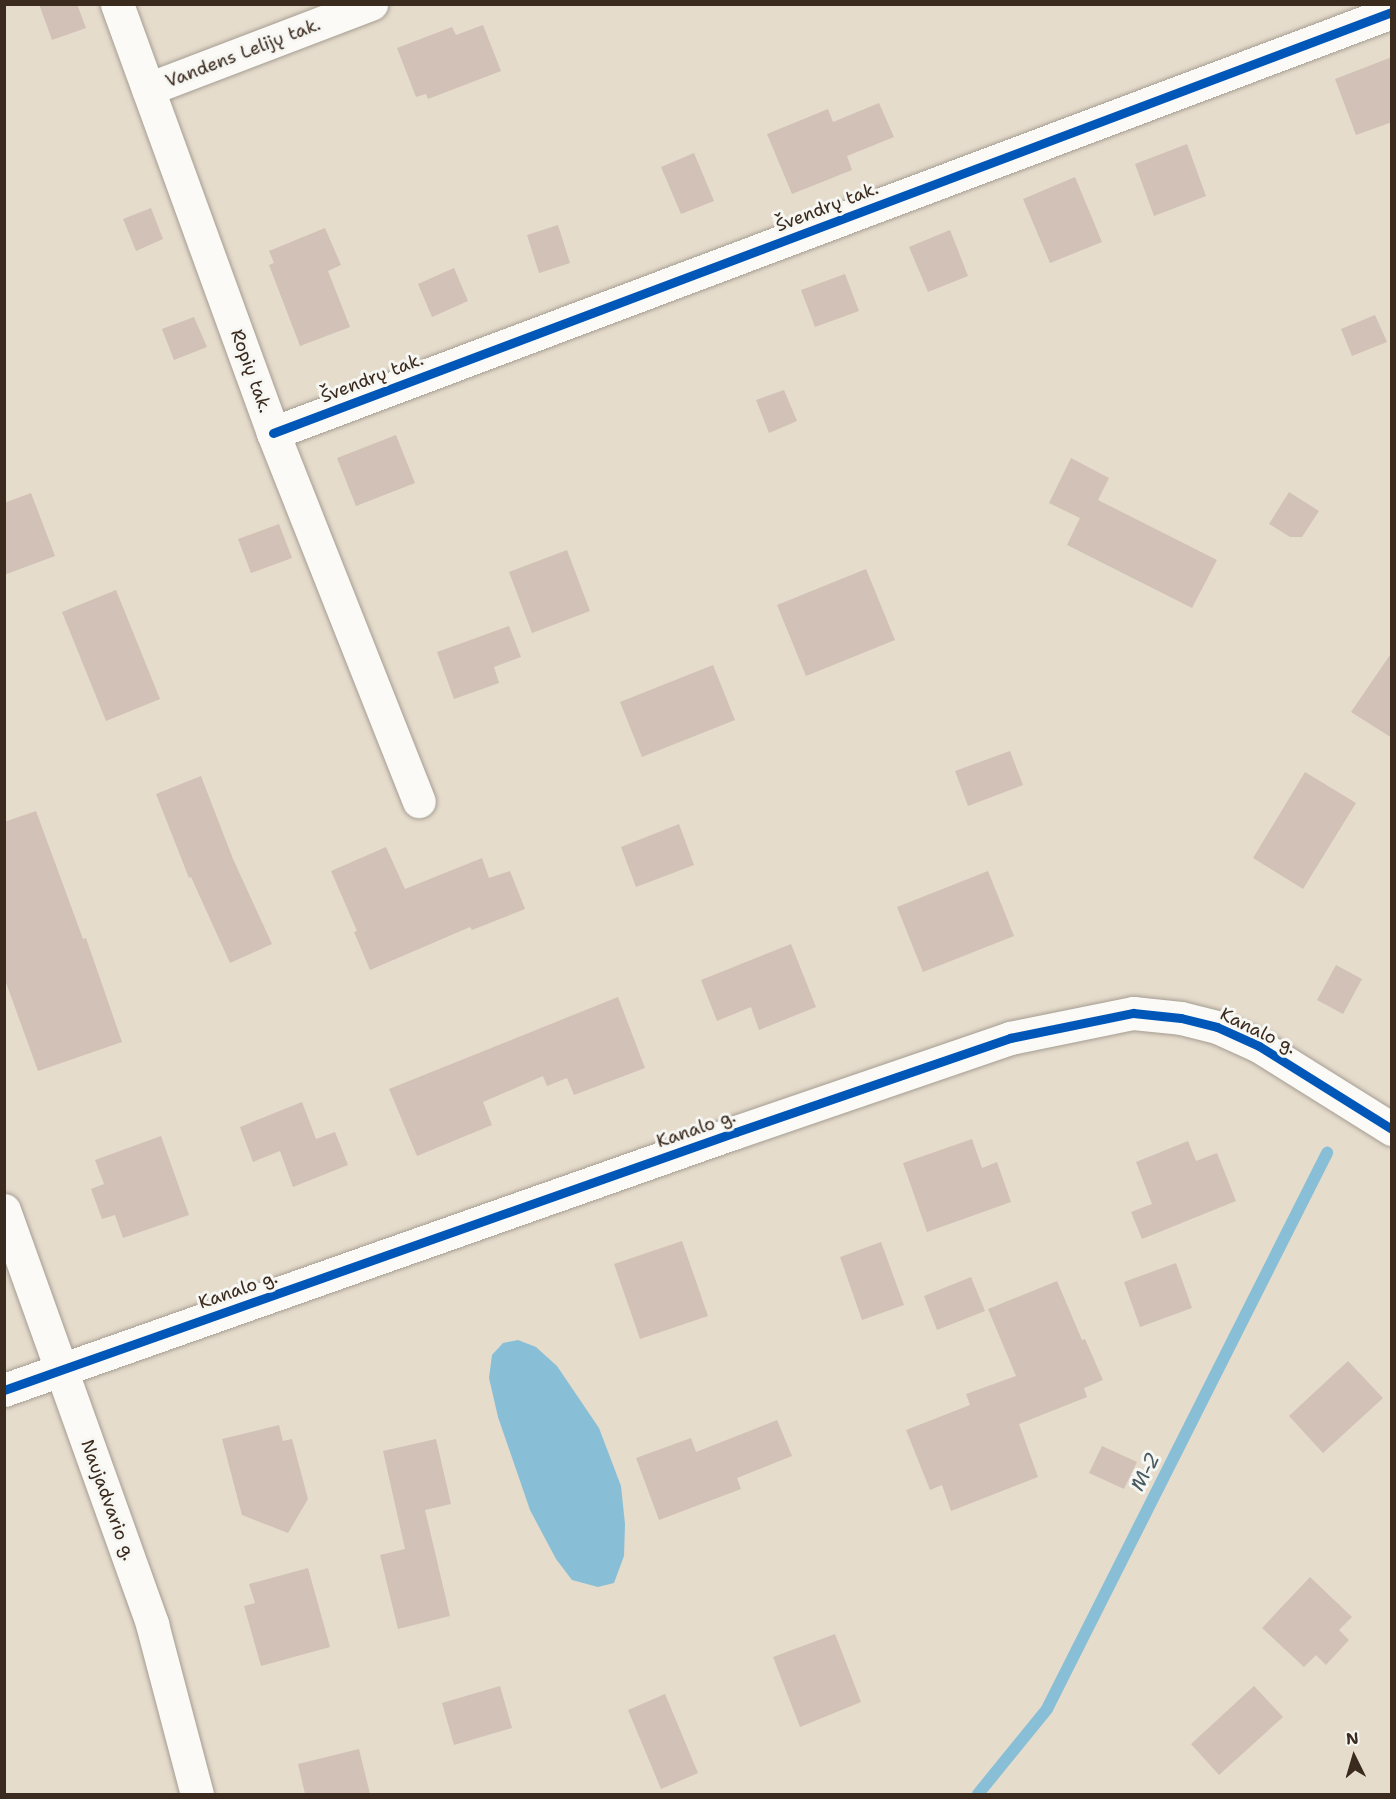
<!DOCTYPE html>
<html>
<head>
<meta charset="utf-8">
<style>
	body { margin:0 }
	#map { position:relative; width:1396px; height:1799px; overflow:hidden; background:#e6dccc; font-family:"Shantell Sans",sans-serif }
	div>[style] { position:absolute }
	.water>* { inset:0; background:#88bfd6 }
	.stream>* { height:12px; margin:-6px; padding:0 6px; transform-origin:6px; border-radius:6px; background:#88bfd6 }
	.building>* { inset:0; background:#d1c1b7 }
	.roads { filter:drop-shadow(0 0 2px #a59d92) drop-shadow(0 0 2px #a59d92) }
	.minor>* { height:33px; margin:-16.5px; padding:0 16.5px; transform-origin:16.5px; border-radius:16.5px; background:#fbfaf7 }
	.cycleway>* { height:9px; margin:-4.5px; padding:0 4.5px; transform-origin:4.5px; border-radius:4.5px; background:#0057b8 }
	span { translate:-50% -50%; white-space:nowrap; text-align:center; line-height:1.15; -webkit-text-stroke:6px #f6f6f2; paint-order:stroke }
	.street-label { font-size:18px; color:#3b2a1e }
	.water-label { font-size:20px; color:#485a60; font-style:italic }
	.frame { position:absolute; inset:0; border:6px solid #3b2a1e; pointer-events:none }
	.north { position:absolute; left:1324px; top:1727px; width:60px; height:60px; -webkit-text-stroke:4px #f6f6f2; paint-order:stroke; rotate:355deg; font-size:16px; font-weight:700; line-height:24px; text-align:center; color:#3b2a1e }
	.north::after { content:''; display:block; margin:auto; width:21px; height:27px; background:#3b2a1e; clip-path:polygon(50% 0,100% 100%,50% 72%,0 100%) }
</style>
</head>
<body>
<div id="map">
	<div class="water">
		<i style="clip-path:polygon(518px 1340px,536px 1347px,557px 1366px,599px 1428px,621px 1486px,625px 1524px,624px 1556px,614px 1583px,598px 1587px,572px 1580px,556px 1559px,530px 1510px,498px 1417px,489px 1378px,492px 1355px,503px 1343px)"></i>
	</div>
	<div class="stream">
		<i style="left:978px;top:1794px;width:109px;rotate:-50.9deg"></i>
		<i style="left:1047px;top:1709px;width:623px;rotate:-63.27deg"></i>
	</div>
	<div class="building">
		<i style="clip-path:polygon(39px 4px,77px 4px,86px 28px,52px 40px)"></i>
		<i style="clip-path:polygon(483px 25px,501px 71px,428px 99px,426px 94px,416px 97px,397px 48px,452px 27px,456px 35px)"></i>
		<i style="clip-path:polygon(1392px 57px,1392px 122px,1356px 135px,1335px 79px)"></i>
		<i style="clip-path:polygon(879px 103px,894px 137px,847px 156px,852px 170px,792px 194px,767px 134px,828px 109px,833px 122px)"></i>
		<i style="clip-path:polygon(1187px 144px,1206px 196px,1154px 216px,1135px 164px)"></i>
		<i style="clip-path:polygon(694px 153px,714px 201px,681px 214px,661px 167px)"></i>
		<i style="clip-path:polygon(1075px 177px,1102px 242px,1050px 263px,1023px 199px)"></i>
		<i style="clip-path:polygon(151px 208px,163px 239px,136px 251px,123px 219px)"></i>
		<i style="clip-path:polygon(558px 225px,570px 263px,539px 273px,527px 235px)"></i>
		<i style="clip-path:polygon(325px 228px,341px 265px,328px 271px,350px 327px,300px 346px,269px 265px,274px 263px,269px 251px)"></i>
		<i style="clip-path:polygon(950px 230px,968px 276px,928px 292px,909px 247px)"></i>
		<i style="clip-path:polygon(454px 268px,468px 301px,432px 317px,418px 284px)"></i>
		<i style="clip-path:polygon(845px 274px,859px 311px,815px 327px,801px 290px)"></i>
		<i style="clip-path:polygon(1375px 315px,1387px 342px,1352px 356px,1341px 329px)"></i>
		<i style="clip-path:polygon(194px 317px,207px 347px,174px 360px,162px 329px)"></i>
		<i style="clip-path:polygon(784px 390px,797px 421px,769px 433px,756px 400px)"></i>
		<i style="clip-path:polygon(396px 435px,415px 483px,356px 506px,337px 458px)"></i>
		<i style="clip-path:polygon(1071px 458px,1109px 478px,1098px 500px,1217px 560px,1192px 608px,1067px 545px,1080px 518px,1049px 503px)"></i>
		<i style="clip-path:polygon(1289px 492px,1319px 511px,1302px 537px,1290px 537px,1269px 524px)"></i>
		<i style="clip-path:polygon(31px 493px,55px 556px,4px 575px,4px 503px)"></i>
		<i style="clip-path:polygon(279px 524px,292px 558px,251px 573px,238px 539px)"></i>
		<i style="clip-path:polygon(567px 550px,590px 611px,532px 633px,509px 572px)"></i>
		<i style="clip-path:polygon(866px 569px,895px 640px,806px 676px,777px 605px)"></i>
		<i style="clip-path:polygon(116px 590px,160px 699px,106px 721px,62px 612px)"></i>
		<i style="clip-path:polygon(509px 626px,521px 657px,494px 667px,499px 683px,454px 699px,437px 652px)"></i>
		<i style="clip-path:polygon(1392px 652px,1392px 738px,1351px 712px)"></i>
		<i style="clip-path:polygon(713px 665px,735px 720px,642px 757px,620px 702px)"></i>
		<i style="clip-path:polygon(1010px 751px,1023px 785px,968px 806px,955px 771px)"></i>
		<i style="clip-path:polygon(1305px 772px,1356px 803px,1303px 889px,1253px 858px)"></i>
		<i style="clip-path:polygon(201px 776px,233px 859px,272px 944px,230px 963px,191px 877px,189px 878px,156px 794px)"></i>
		<i style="clip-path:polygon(36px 811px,83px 939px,86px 938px,122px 1042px,38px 1071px,4px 977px,4px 822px)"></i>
		<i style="clip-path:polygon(679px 824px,694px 865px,636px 887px,621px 847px)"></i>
		<i style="clip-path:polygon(386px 847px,405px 889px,482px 858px,489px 878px,510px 871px,525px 909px,472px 930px,470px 927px,370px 970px,354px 932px,357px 931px,331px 871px)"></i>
		<i style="clip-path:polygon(988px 871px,1014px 936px,923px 972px,897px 907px)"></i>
		<i style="clip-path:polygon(791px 944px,816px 1007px,759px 1030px,751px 1007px,717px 1021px,701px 980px)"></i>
		<i style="clip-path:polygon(1336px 965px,1362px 979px,1343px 1014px,1317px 1000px)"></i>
		<i style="clip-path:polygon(618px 997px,645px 1068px,574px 1095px,567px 1078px,547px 1086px,543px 1076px,483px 1102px,492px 1125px,417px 1156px,389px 1089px)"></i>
		<i style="clip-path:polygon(302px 1102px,316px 1139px,335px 1132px,348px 1165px,293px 1187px,280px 1151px,253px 1162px,240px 1127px)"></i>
		<i style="clip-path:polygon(161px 1136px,189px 1215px,123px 1238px,115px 1215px,102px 1219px,91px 1189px,104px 1184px,95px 1160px)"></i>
		<i style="clip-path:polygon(972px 1139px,982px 1168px,997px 1162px,1011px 1202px,927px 1232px,903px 1163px)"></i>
		<i style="clip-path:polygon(1188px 1141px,1196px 1161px,1217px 1153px,1236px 1201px,1142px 1239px,1131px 1212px,1152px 1204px,1136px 1162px)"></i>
		<i style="clip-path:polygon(682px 1241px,708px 1316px,640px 1339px,614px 1264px)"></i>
		<i style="clip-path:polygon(881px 1242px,904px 1305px,862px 1320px,840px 1257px)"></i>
		<i style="clip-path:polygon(1176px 1263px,1192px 1308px,1140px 1327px,1124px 1282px)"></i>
		<i style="clip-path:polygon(971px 1277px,985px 1311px,937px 1330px,924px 1296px)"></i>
		<i style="clip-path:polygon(1057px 1281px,1082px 1340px,1085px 1339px,1103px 1380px,1084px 1388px,1087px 1397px,1019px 1424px,1038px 1477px,951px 1511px,942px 1485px,930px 1490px,906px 1430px,970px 1405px,966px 1394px,1016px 1376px,988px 1309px)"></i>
		<i style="clip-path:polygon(1348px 1361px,1383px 1398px,1323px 1453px,1289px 1416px)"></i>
		<i style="clip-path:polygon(777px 1420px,792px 1456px,737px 1478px,741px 1489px,659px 1520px,636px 1458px,691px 1438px,696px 1452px)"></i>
		<i style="clip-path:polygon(279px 1425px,283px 1441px,292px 1439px,308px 1499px,288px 1533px,242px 1515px,222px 1439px)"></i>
		<i style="clip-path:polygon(436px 1439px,451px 1504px,425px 1510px,450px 1616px,398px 1629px,380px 1555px,405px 1549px,383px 1451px)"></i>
		<i style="clip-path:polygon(1102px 1446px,1137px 1462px,1124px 1489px,1089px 1473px)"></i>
		<i style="clip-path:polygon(308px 1568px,330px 1647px,261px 1666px,244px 1606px,255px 1603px,249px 1584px)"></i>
		<i style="clip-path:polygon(1310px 1577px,1352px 1617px,1339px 1630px,1349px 1640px,1326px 1665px,1316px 1655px,1304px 1667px,1262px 1628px)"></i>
		<i style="clip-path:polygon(835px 1634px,861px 1702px,800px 1727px,773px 1657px)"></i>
		<i style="clip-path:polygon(500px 1686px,512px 1728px,454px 1745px,442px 1703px)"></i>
		<i style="clip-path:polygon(1254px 1686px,1283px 1717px,1219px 1775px,1191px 1744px)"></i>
		<i style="clip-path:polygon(665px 1694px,698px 1773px,661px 1789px,628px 1710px)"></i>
		<i style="clip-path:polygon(359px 1749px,370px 1794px,305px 1794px,298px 1764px)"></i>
	</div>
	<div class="roads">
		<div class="minor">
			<i style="left:117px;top:4px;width:456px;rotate:70deg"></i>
			<i style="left:273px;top:433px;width:396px;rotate:68.4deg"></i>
			<i style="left:148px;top:89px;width:239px;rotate:-20.9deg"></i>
			<i style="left:273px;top:433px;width:1196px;rotate:-20.62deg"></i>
			<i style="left:4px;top:1210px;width:440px;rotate:70.3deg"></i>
			<i style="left:152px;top:1624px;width:176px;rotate:75.2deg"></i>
			<i style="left:4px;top:1390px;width:776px;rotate:-19.42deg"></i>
			<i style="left:736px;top:1132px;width:290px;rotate:-18.9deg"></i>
			<i style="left:1010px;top:1038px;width:126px;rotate:-11.5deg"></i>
			<i style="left:1133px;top:1013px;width:48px;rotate:5.9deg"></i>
			<i style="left:1181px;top:1018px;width:37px;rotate:14deg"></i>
			<i style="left:1217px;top:1027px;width:46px;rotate:24.3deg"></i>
			<i style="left:1259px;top:1046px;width:157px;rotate:32deg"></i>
		</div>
	</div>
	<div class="cycleway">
		<i style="left:273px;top:433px;width:1196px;rotate:-20.62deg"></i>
		<i style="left:4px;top:1390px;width:776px;rotate:-19.42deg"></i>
		<i style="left:736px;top:1132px;width:290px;rotate:-18.9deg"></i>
		<i style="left:1010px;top:1038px;width:126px;rotate:-11.5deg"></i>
		<i style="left:1133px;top:1013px;width:48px;rotate:5.9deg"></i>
		<i style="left:1181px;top:1018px;width:37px;rotate:14deg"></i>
		<i style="left:1217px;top:1027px;width:46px;rotate:24.3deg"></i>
		<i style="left:1259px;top:1046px;width:157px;rotate:32deg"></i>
	</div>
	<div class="street-label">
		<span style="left:243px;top:53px;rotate:-21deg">Vandens Lelijų tak.</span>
		<span style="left:827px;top:207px;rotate:-21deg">Švendrų tak.</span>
		<span style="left:251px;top:371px;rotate:70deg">Ropių tak.</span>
		<span style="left:372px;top:378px;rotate:-21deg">Švendrų tak.</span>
		<span style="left:1258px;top:1031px;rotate:26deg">Kanalo g.</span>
		<span style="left:696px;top:1129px;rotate:-19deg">Kanalo g.</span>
		<span style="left:238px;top:1290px;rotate:-19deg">Kanalo g.</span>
		<span style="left:108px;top:1500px;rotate:70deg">Naujadvario g.</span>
	</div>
	<div class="water-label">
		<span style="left:1145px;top:1472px;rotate:-63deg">M-2</span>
	</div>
	<div class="frame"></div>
	<div class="north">N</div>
</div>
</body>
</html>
